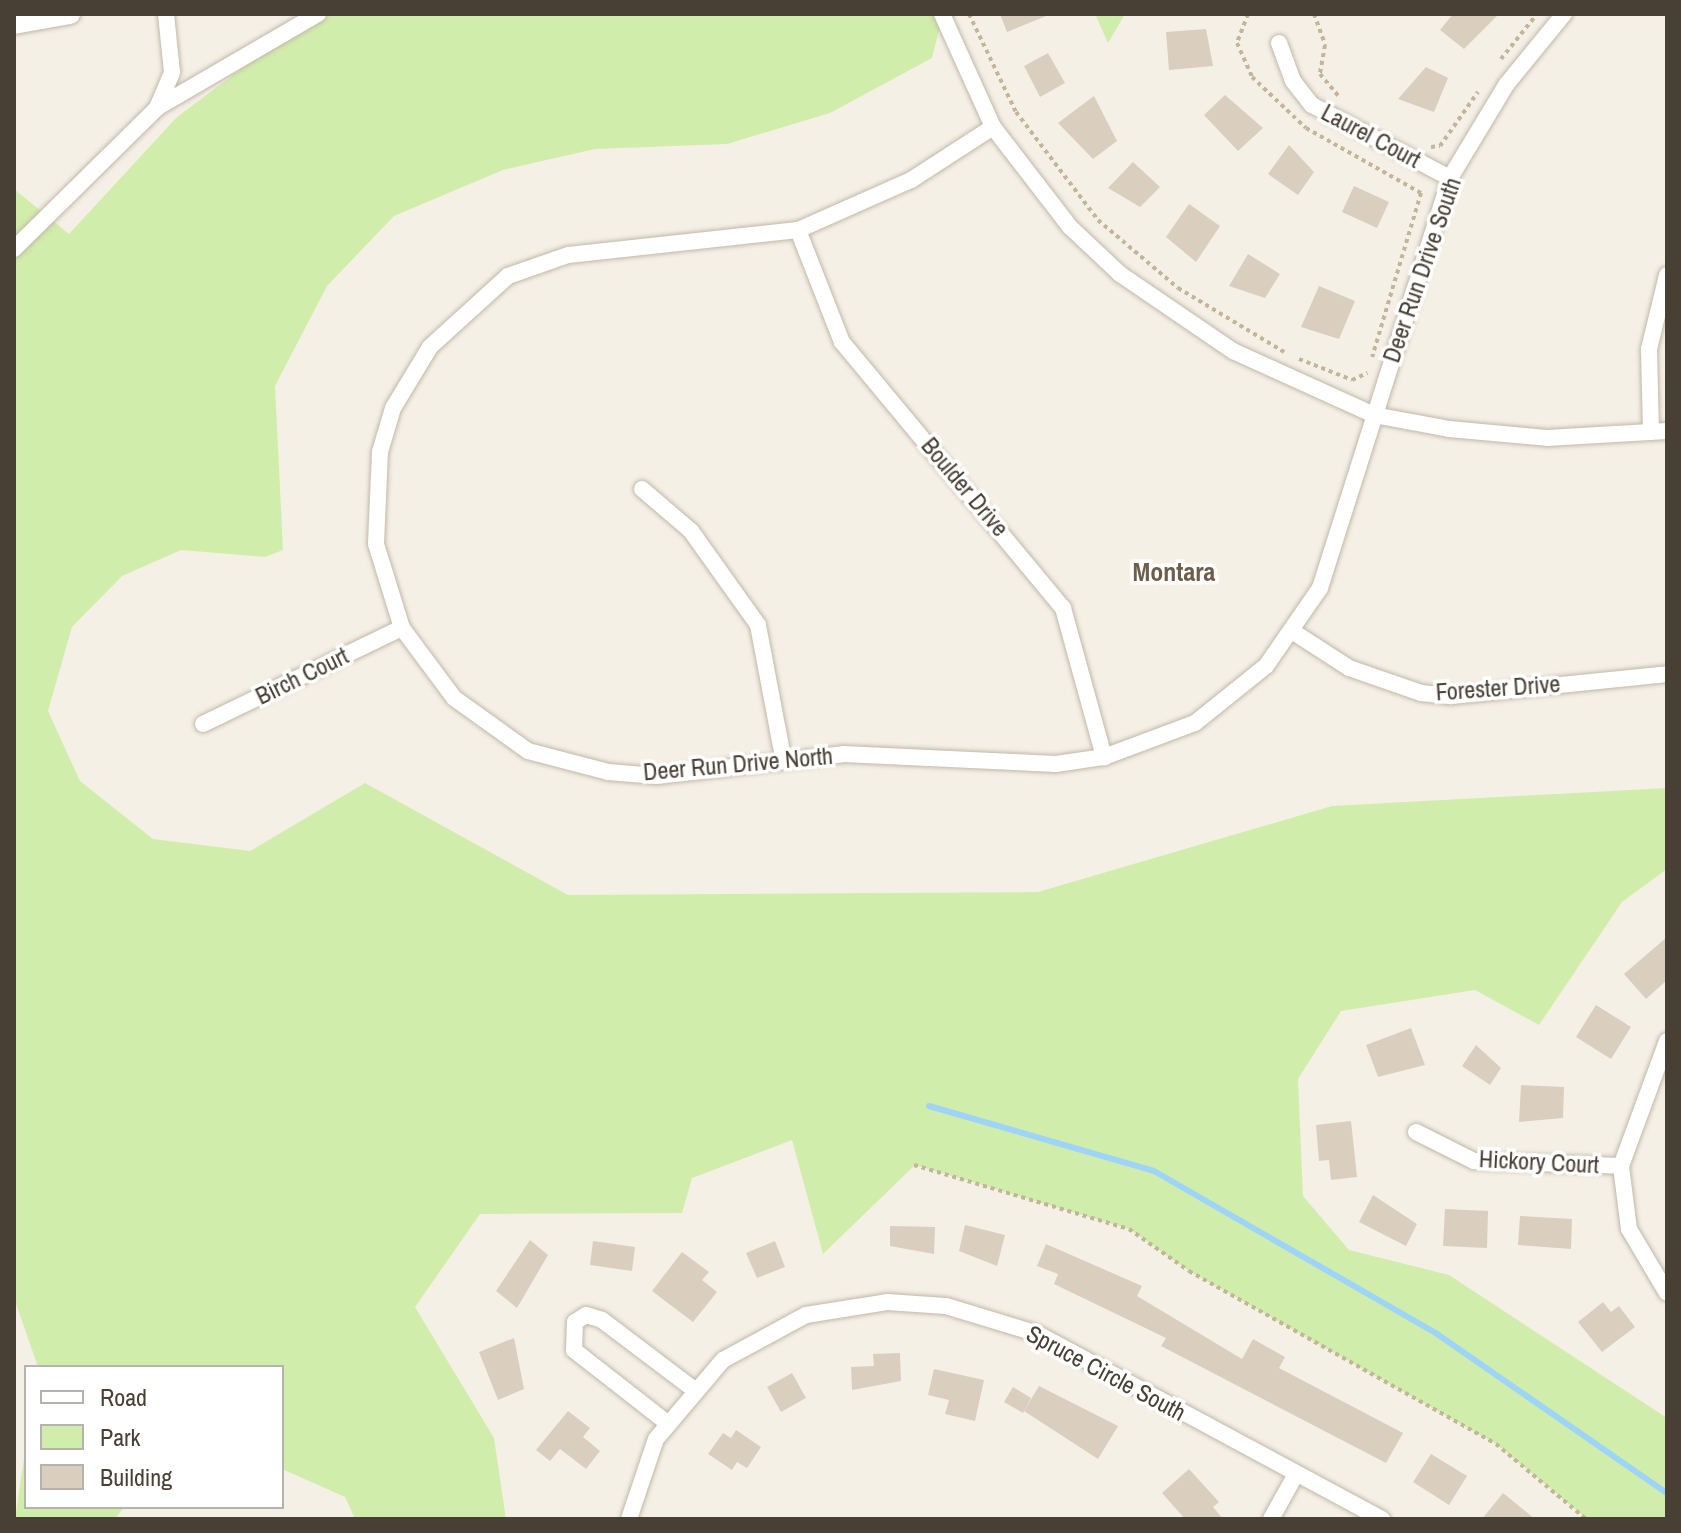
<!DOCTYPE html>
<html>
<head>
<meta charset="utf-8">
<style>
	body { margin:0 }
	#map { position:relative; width:1681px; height:1533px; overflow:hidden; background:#f5f0e6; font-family:"Archivo Narrow",sans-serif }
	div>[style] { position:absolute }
	.green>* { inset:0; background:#d1edab }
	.stream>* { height:6px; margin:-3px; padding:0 3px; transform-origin:3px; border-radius:3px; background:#9dd4f7 }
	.building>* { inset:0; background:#dacebe }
	.path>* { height:4px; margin-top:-2px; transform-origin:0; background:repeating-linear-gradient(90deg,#c4b498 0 4px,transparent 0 8px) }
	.roads { filter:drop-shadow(0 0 2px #c1b8a8) drop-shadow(0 0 2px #c1b8a8) }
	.minor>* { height:16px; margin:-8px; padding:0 8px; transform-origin:8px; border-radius:8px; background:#fff }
	.tertiary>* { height:20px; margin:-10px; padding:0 10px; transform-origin:10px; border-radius:10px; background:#fff }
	span { translate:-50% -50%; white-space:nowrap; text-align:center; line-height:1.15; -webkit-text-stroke:7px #fff; paint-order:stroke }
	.street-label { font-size:24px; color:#484035 }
	.neighbourhood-label { font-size:26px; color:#6c5e4b; font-weight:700 }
	.frame { position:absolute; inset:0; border:16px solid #484035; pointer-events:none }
	.legend { position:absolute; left:24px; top:1365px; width:260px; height:144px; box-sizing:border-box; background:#fff; border:2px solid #b6b3ae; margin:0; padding:10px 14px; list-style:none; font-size:24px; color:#484035 }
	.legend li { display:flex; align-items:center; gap:16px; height:40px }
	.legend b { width:40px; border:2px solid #b6b3ae }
</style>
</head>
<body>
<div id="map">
	<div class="green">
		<i style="clip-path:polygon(327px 14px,939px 14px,941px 22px,932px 58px,830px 113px,727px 144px,595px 149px,503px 170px,394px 216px,327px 286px,275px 386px,283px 550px,265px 557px,181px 550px,122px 576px,72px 627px,48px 711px,80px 781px,153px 839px,250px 851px,365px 783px,568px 895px,1038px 892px,1332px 806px,1667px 788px,1667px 869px,1622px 902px,1539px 1025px,1475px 990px,1341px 1011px,1298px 1079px,1303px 1196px,1349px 1250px,1449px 1275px,1667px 1418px,1667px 1519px,1587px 1519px,1496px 1444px,1189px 1271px,1129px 1229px,915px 1165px,823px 1254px,792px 1140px,692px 1178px,682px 1213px,480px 1214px,415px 1307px,494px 1438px,506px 1519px,355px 1519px,345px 1497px,282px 1469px,282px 1367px,38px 1367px,14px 1298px,14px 189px,69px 234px,177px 117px,307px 20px)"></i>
		<i style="clip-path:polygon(1095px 14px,1125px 14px,1108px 43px)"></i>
		<i style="clip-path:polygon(26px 1445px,26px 1507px,124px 1507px,115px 1519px,15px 1519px)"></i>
	</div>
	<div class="stream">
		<i style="left:929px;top:1106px;width:234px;rotate:16.1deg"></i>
		<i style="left:1154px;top:1171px;width:327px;rotate:29.9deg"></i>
		<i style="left:1437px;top:1334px;width:280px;rotate:34.7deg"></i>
	</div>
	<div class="building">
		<i style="clip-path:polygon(1000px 14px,1051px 14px,1007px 32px)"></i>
		<i style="clip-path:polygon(1453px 14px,1499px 14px,1464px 49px,1440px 30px)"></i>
		<i style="clip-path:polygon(1206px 29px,1213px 66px,1169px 70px,1166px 32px)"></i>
		<i style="clip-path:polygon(1048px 53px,1065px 83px,1040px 97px,1024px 66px)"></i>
		<i style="clip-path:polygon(1426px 67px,1448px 78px,1434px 112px,1398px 99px)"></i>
		<i style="clip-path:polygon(1225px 95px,1263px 128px,1238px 151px,1204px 115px)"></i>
		<i style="clip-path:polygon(1094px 96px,1117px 141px,1093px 159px,1058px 123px)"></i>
		<i style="clip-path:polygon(1289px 145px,1314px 172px,1298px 195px,1268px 174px)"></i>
		<i style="clip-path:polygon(1133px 162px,1160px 187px,1140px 207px,1108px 188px)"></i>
		<i style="clip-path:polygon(1354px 186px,1389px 202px,1377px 228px,1342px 212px)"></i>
		<i style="clip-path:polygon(1189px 204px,1220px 226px,1196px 262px,1166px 237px)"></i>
		<i style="clip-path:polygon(1248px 254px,1280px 274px,1265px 298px,1229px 286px)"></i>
		<i style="clip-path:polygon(1319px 286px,1355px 301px,1339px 339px,1301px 327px)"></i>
		<i style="clip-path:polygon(1667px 937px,1667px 980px,1646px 999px,1624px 974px)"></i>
		<i style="clip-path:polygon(1596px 1005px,1631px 1027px,1611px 1059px,1576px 1037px)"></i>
		<i style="clip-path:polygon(1411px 1028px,1425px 1065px,1378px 1077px,1366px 1045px)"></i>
		<i style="clip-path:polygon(1476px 1045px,1501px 1068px,1490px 1085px,1462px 1066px)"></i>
		<i style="clip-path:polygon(1521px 1085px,1564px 1087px,1563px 1118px,1519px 1122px)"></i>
		<i style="clip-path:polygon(1351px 1121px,1357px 1177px,1331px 1180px,1329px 1160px,1319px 1161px,1316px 1125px)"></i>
		<i style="clip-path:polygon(1373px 1195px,1417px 1224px,1406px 1246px,1359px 1222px)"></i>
		<i style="clip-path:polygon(1445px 1209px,1488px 1211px,1487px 1248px,1443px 1246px)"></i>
		<i style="clip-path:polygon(1520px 1216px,1572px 1219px,1571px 1249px,1518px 1245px)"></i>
		<i style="clip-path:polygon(965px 1225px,1005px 1235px,997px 1266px,959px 1251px)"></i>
		<i style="clip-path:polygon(890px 1226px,935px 1227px,934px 1254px,890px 1246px)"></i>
		<i style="clip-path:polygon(530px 1240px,548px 1255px,517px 1308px,496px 1291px)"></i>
		<i style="clip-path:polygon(593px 1241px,635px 1247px,632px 1271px,590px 1265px)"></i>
		<i style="clip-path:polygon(775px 1241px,785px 1267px,757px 1278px,746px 1253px)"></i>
		<i style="clip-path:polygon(1046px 1244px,1142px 1286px,1137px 1296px,1242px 1359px,1253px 1339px,1285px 1357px,1279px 1368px,1403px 1433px,1386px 1463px,1161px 1346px,1166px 1338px,1054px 1284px,1058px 1274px,1037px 1266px)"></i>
		<i style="clip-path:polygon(682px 1252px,709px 1272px,702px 1280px,717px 1292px,693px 1322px,652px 1291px)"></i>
		<i style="clip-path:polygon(1603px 1302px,1611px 1312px,1619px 1306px,1635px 1327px,1602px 1352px,1578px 1322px)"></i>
		<i style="clip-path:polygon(514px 1338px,524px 1389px,498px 1400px,479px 1352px)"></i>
		<i style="clip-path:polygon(900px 1353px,901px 1381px,852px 1390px,851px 1367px,874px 1366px,873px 1354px)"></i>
		<i style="clip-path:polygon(934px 1369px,984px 1380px,975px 1421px,945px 1414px,949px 1400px,928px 1395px)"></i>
		<i style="clip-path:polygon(792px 1373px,806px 1398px,781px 1412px,767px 1387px)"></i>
		<i style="clip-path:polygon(1039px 1386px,1118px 1426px,1098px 1459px,1024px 1411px)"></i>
		<i style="clip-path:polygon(1013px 1387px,1031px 1398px,1023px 1413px,1004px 1402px)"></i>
		<i style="clip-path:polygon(568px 1411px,590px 1428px,583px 1437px,600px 1451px,586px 1469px,560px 1449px,550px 1461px,536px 1450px)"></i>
		<i style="clip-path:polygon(736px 1430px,761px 1447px,747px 1468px,737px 1462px,732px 1470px,708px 1454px,723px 1433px,731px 1438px)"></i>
		<i style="clip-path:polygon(1431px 1454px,1467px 1476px,1449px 1505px,1413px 1482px)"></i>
		<i style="clip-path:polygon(1189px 1469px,1219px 1502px,1213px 1507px,1223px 1519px,1185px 1519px,1162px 1493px)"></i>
		<i style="clip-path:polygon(1503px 1493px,1535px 1519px,1482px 1519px)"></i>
	</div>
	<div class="path">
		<i style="left:969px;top:14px;width:109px;rotate:64.4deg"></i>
		<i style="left:1016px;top:112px;width:136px;rotate:52.8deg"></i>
		<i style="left:1098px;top:220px;width:105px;rotate:40.4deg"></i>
		<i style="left:1178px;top:288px;width:124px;rotate:31.1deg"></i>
		<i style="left:1248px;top:14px;width:31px;rotate:111deg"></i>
		<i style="left:1237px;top:43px;width:37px;rotate:66deg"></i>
		<i style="left:1252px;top:77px;width:74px;rotate:43.4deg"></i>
		<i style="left:1306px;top:128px;width:132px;rotate:29.5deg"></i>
		<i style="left:1421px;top:193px;width:171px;rotate:106.6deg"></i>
		<i style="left:1314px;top:14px;width:33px;rotate:70deg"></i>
		<i style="left:1325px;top:45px;width:29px;rotate:100deg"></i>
		<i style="left:1320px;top:74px;width:30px;rotate:50deg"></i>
		<i style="left:1501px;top:59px;width:58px;rotate:-51.3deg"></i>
		<i style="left:1431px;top:147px;width:9px;rotate:-6deg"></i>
		<i style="left:1440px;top:146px;width:66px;rotate:-54.9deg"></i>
		<i style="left:1299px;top:359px;width:57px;rotate:21.6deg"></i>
		<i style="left:1352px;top:380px;width:17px;rotate:-25deg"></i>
		<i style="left:914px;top:1165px;width:224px;rotate:16.6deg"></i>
		<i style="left:1129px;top:1229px;width:73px;rotate:35deg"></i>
		<i style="left:1189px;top:1271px;width:352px;rotate:29.4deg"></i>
		<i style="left:1496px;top:1444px;width:117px;rotate:39.8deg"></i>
	</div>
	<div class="roads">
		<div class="minor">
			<i style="left:942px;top:14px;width:124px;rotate:65.7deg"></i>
			<i style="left:993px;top:127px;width:126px;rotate:52.4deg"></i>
			<i style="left:1070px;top:227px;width:69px;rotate:43.2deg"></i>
			<i style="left:1120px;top:274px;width:137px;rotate:34.3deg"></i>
			<i style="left:1233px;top:351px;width:155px;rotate:24.4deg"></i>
			<i style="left:1374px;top:415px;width:76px;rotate:10.6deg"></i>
			<i style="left:1449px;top:429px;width:98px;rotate:5.2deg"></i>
			<i style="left:1547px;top:438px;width:120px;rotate:-3.3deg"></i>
			<i style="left:1279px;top:43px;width:40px;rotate:69.8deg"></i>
			<i style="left:1293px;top:81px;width:31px;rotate:52deg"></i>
			<i style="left:1312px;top:105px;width:156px;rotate:27.9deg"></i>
			<i style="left:158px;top:107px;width:185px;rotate:-30.2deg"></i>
			<i style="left:993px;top:127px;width:98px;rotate:147.1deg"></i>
			<i style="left:911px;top:180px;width:124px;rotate:156.1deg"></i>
			<i style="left:798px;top:230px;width:231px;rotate:173.8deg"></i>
			<i style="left:568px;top:255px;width:64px;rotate:160.7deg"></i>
			<i style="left:508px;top:276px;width:105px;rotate:137.7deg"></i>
			<i style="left:430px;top:347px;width:71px;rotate:121.2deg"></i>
			<i style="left:393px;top:408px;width:46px;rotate:106.5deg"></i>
			<i style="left:380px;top:452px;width:92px;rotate:92.5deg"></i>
			<i style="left:376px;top:544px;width:88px;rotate:72.8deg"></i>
			<i style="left:402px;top:628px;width:87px;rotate:53.4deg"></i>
			<i style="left:454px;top:698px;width:91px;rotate:35.6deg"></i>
			<i style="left:528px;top:751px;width:83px;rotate:14.7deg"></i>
			<i style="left:608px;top:772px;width:49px;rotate:4.7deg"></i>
			<i style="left:657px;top:776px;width:187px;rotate:-6.7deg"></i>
			<i style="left:843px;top:754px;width:213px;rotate:2.7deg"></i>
			<i style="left:1056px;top:764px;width:49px;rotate:-8.3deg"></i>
			<i style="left:1104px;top:757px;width:97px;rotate:-20.5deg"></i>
			<i style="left:1195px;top:723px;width:91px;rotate:-38.8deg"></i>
			<i style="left:1266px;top:666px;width:95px;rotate:-55.3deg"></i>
			<i style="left:1320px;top:588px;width:430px;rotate:-72.4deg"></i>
			<i style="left:1450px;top:178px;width:109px;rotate:-58.9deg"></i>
			<i style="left:1506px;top:85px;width:92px;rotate:-50.8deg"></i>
			<i style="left:798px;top:230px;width:120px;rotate:68.6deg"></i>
			<i style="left:842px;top:342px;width:346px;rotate:50.3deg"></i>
			<i style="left:1063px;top:608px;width:155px;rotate:74.6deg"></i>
			<i style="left:14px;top:249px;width:201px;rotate:-44.6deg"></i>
			<i style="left:157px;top:108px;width:39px;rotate:-67deg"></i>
			<i style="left:172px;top:72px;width:58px;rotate:-95.9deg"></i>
			<i style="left:1651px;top:432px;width:83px;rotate:-91.4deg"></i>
			<i style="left:1649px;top:349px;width:76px;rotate:-76.3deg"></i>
			<i style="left:642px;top:489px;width:65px;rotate:40.6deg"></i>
			<i style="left:691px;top:531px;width:115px;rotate:54.5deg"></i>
			<i style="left:758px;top:625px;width:134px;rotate:79.3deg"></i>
			<i style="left:1295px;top:633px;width:64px;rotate:32.9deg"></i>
			<i style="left:1349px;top:668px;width:76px;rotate:19.1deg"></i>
			<i style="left:1421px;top:693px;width:31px;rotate:6deg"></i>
			<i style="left:1452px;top:696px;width:216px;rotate:-5.8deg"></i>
			<i style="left:203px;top:724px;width:221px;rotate:-25.8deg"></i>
			<i style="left:1667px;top:1041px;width:133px;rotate:110.2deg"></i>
			<i style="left:1621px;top:1166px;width:64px;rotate:82.8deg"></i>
			<i style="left:1629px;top:1229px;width:74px;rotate:59.3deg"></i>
			<i style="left:1416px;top:1132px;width:65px;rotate:26.6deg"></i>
			<i style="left:1474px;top:1161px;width:147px;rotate:1.9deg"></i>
			<i style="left:666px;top:1422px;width:117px;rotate:-142deg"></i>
			<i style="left:574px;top:1350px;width:28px;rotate:-88deg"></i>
			<i style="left:575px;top:1322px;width:13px;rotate:-32deg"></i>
			<i style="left:586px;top:1315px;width:17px;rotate:17deg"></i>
			<i style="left:602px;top:1320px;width:113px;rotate:37.1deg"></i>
			<i style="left:629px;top:1519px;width:84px;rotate:-71.4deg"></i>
			<i style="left:656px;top:1439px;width:104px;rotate:-49.7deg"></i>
			<i style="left:723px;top:1360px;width:94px;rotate:-28.5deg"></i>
			<i style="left:806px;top:1315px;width:82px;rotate:-9.1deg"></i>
			<i style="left:887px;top:1302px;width:59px;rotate:3.9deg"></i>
			<i style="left:946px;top:1306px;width:96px;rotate:16.9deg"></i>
			<i style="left:1038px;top:1334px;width:391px;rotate:28.3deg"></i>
			<i style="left:1271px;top:1519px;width:51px;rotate:-60.9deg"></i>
		</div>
		<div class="tertiary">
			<i style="left:14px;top:24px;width:57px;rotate:-10.1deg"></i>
		</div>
	</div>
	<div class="street-label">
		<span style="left:1371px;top:136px;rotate:28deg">Laurel Court</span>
		<span style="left:1422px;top:270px;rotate:-71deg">Deer Run Drive South</span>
		<span style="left:965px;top:487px;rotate:50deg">Boulder Drive</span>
		<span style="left:302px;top:676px;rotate:-26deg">Birch Court</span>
		<span style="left:1498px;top:688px;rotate:-4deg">Forester Drive</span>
		<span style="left:738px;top:764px;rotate:-5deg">Deer Run Drive North</span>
		<span style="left:1539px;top:1162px;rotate:3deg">Hickory Court</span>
		<span style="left:1106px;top:1373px;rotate:28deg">Spruce Circle South</span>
	</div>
	<div class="neighbourhood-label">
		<span style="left:1174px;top:572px">Montara</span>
	</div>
	<div class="frame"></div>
	<ul class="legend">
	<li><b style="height:10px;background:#fff"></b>Road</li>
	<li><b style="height:22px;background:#d1edab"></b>Park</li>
	<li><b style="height:22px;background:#dacebe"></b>Building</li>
	</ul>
</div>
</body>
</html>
